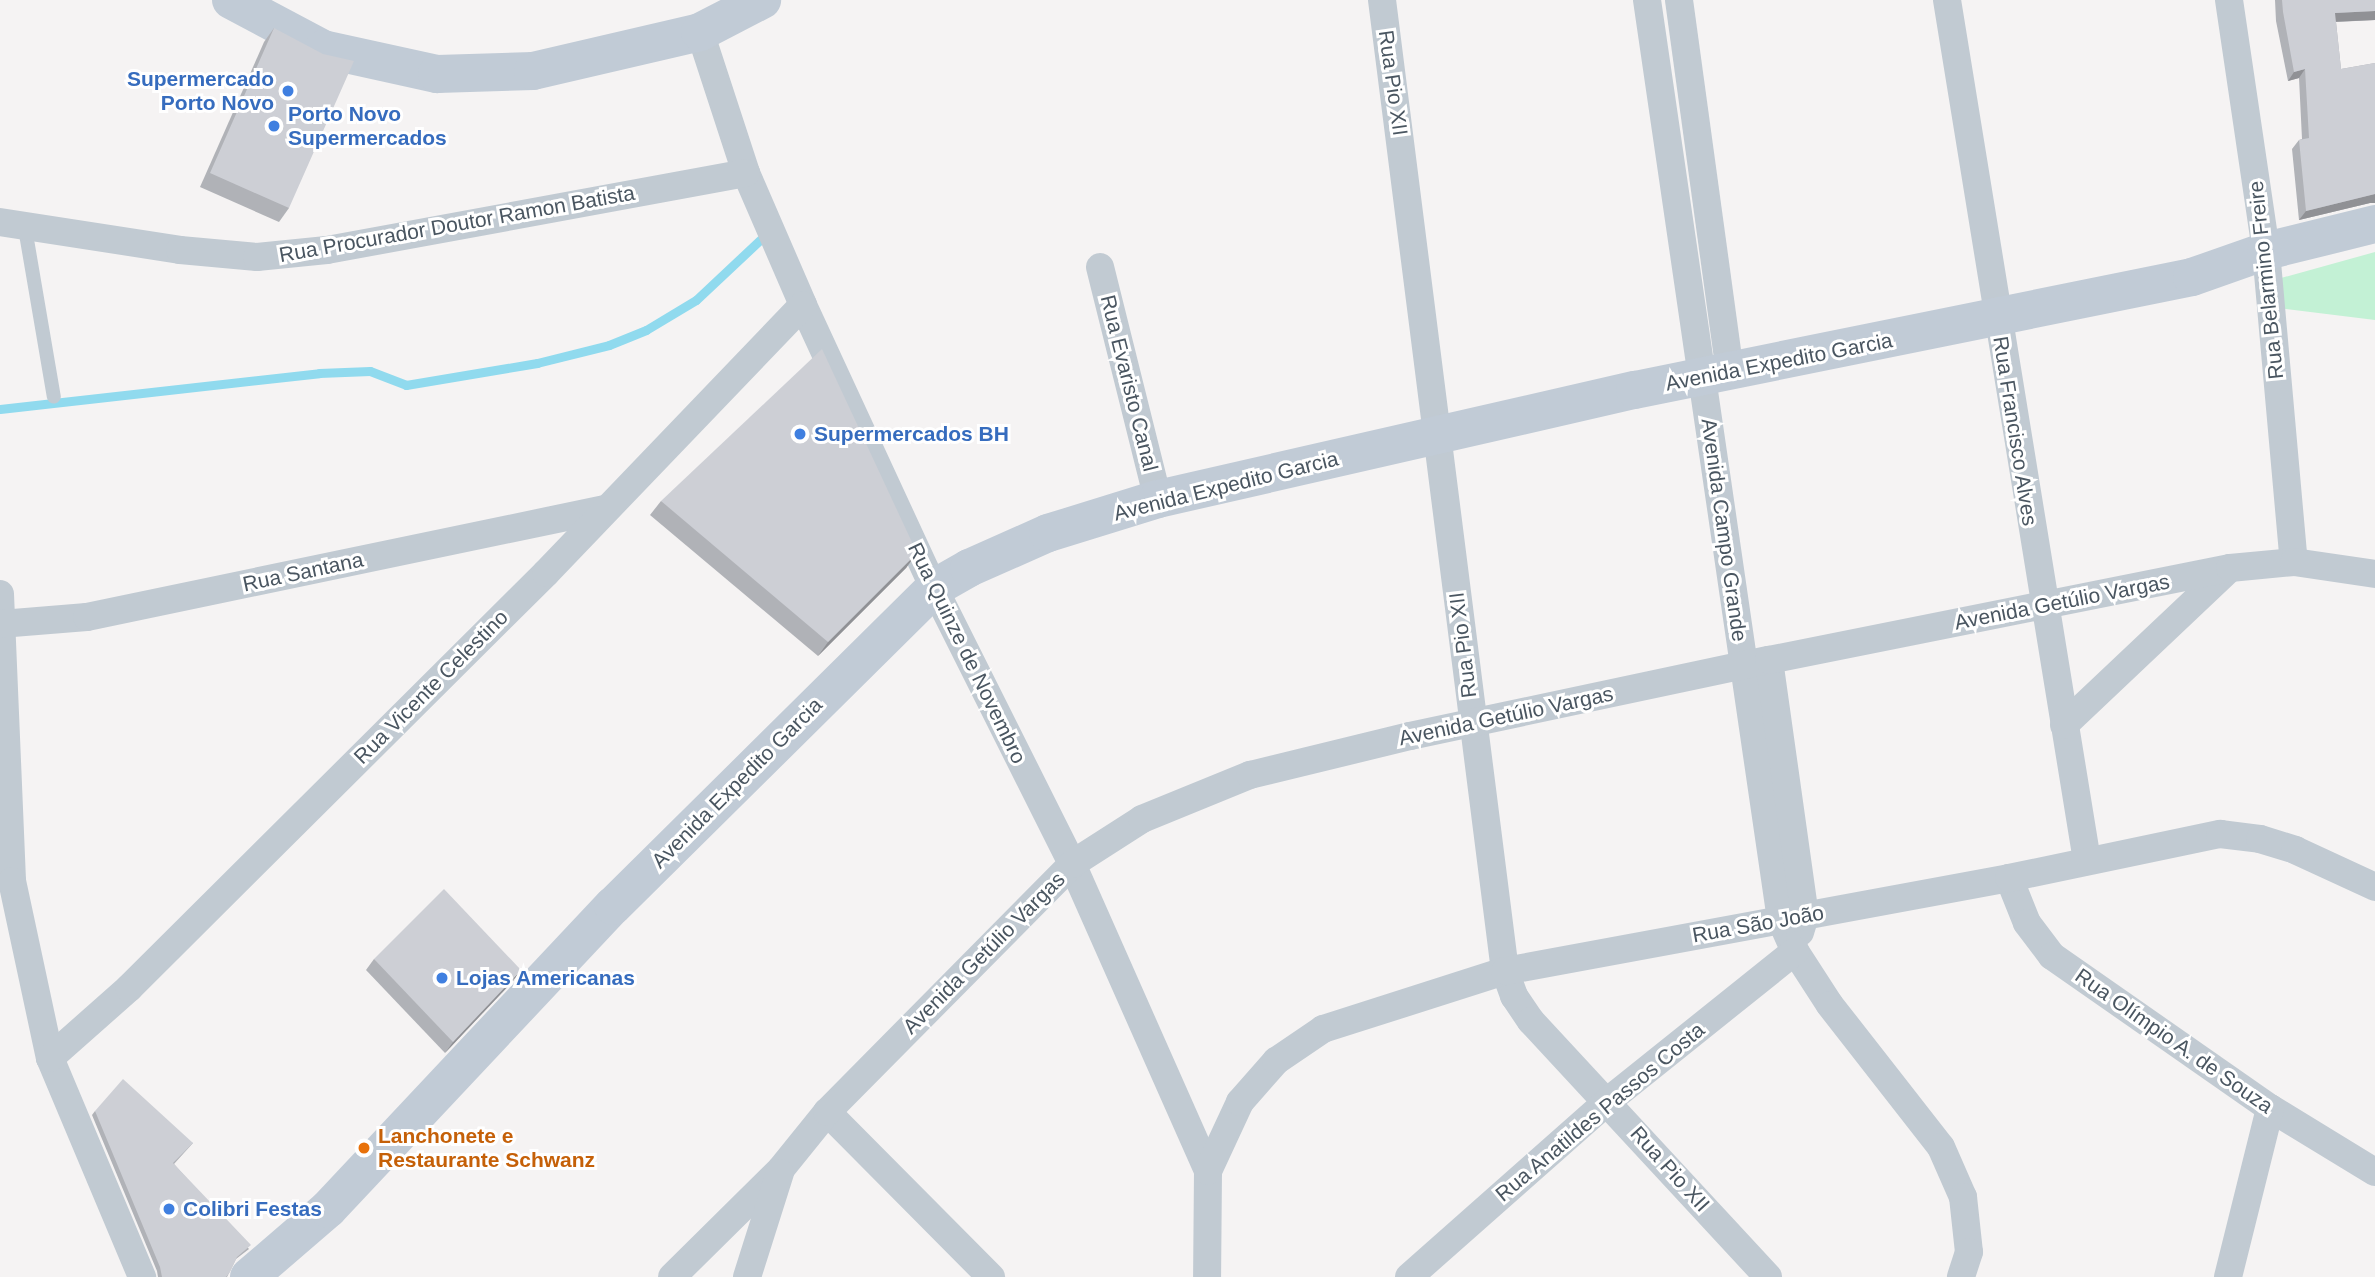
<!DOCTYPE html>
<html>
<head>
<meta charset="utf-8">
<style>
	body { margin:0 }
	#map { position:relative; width:2375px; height:1277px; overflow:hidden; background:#f5f3f3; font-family:Arial,sans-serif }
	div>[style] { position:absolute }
	.green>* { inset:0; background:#c3f1d5 }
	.stream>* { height:9px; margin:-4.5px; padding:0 4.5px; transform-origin:4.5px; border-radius:4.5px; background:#90daee }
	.lane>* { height:14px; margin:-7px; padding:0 7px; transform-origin:7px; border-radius:7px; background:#c1cad2 }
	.street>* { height:28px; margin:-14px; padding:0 14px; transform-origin:14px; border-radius:14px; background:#c1cad2 }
	.secondary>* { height:38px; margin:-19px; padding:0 19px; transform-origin:19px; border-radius:19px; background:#c1cbd6 }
	.wall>* { inset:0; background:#b0b2b7 }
	.shaded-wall>* { inset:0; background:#909195 }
	.building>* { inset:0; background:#cdcfd5 }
	.dots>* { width:19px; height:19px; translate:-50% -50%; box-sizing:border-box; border:4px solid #fff; border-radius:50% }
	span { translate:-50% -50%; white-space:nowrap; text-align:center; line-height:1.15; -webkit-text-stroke:6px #fff; paint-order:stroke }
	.shop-label { font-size:21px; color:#366cbe; font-weight:700 }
	.right { translate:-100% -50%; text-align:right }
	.left { translate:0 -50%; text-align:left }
	.street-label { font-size:21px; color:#4a5661 }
	.food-label { font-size:21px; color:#c56008; font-weight:700 }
</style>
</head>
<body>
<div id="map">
	<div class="green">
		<i style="clip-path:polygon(2375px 252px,2375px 320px,2278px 308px,2274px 280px)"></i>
	</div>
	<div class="stream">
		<i style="left:0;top:409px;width:321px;rotate:-6.4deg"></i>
		<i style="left:319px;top:373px;width:51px;rotate:-2.2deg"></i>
		<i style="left:370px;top:371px;width:39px;rotate:21deg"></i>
		<i style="left:406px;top:385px;width:133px;rotate:-9.5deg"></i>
		<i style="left:537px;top:363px;width:74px;rotate:-14deg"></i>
		<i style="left:609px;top:345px;width:40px;rotate:-22deg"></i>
		<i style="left:646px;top:330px;width:58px;rotate:-31deg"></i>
		<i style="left:696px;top:300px;width:88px;rotate:-43.2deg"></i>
	</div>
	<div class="lane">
		<i style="left:25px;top:228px;width:171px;rotate:80.3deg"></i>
	</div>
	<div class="street">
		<i style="left:1382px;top:0;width:979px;rotate:82.78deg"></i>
		<i style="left:1505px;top:971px;width:27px;rotate:70deg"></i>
		<i style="left:1514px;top:996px;width:30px;rotate:56deg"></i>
		<i style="left:1531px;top:1021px;width:349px;rotate:47.2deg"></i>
		<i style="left:1647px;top:0;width:930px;rotate:81.71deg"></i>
		<i style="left:1781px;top:920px;width:34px;rotate:66deg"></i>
		<i style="left:1795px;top:951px;width:64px;rotate:57.1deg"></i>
		<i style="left:1830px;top:1005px;width:180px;rotate:52deg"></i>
		<i style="left:1941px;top:1147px;width:55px;rotate:66.3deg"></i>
		<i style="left:1963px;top:1197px;width:55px;rotate:83.8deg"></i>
		<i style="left:1969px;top:1252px;width:26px;rotate:108deg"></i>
		<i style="left:1679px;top:0;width:375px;rotate:82.2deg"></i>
		<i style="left:1947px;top:0;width:872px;rotate:80.76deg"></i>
		<i style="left:2229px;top:0;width:254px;rotate:81.6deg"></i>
		<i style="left:2266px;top:251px;width:312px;rotate:84.9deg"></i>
		<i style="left:700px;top:32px;width:148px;rotate:71.9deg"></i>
		<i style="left:746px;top:173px;width:144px;rotate:66.6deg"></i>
		<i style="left:803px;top:305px;width:312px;rotate:65.2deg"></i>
		<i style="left:934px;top:588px;width:309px;rotate:63.4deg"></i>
		<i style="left:1072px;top:864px;width:336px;rotate:66.1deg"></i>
		<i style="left:1208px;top:1171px;width:106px;rotate:90.5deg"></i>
		<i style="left:0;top:222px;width:182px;rotate:8.8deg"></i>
		<i style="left:180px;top:250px;width:77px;rotate:5.2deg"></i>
		<i style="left:257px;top:257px;width:70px;rotate:-5.7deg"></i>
		<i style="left:327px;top:250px;width:426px;rotate:-10.4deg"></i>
		<i style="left:1100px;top:267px;width:239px;rotate:76deg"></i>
		<i style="left:0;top:594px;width:287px;rotate:87.6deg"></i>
		<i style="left:12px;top:881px;width:181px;rotate:77.9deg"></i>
		<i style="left:50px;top:1058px;width:238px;rotate:67.2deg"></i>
		<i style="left:0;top:624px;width:87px;rotate:-4.6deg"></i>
		<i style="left:87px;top:617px;width:529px;rotate:-11.78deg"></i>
		<i style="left:1769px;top:660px;width:259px;rotate:82deg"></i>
		<i style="left:1805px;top:916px;width:17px;rotate:107deg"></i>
		<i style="left:2064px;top:725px;width:228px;rotate:-43.4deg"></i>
		<i style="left:2009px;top:878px;width:48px;rotate:68.2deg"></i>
		<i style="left:2027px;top:923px;width:41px;rotate:52.9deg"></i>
		<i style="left:2052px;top:956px;width:266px;rotate:34.9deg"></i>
		<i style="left:2270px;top:1108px;width:123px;rotate:31.4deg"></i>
		<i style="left:50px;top:1058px;width:106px;rotate:-41.5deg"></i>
		<i style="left:129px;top:988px;width:588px;rotate:-44.86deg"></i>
		<i style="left:546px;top:573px;width:371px;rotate:-46.2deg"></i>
		<i style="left:827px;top:1112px;width:233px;rotate:45.2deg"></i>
		<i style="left:1208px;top:1171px;width:76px;rotate:-65.1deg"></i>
		<i style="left:1240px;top:1102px;width:55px;rotate:-48.7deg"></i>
		<i style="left:1276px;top:1061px;width:57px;rotate:-34.2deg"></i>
		<i style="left:1323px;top:1029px;width:191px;rotate:-17.7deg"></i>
		<i style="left:1505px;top:971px;width:513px;rotate:-10.45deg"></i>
		<i style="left:2009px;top:878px;width:216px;rotate:-11.8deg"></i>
		<i style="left:2220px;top:834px;width:40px;rotate:7.1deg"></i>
		<i style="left:2260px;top:839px;width:37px;rotate:17deg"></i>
		<i style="left:2295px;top:850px;width:88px;rotate:24.8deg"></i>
		<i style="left:672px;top:1277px;width:153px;rotate:-44.7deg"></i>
		<i style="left:781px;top:1169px;width:73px;rotate:-51.1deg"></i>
		<i style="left:827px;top:1112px;width:349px;rotate:-45.3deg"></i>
		<i style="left:1072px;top:864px;width:83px;rotate:-32.7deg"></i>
		<i style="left:1142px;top:819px;width:117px;rotate:-22.2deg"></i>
		<i style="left:1250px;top:775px;width:165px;rotate:-13.7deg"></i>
		<i style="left:1410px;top:736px;width:367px;rotate:-12deg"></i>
		<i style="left:1769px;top:660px;width:470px;rotate:-11.3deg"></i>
		<i style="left:2230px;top:568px;width:64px;rotate:-5.4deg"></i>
		<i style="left:2294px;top:562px;width:82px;rotate:8.4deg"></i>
		<i style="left:747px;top:1277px;width:109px;rotate:-72.4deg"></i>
		<i style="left:1409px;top:1277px;width:266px;rotate:-41.5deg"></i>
		<i style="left:1608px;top:1101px;width:240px;rotate:-38.7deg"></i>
		<i style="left:2228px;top:1277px;width:174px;rotate:-76deg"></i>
	</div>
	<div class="secondary">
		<i style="left:231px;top:0;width:104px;rotate:28deg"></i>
		<i style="left:323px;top:49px;width:117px;rotate:12.4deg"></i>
		<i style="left:437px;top:74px;width:96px;rotate:-1.8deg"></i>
		<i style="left:533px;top:71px;width:171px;rotate:-13.1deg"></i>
		<i style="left:700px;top:32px;width:70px;rotate:-27.3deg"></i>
		<i style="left:249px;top:1277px;width:104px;rotate:-40.7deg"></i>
		<i style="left:328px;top:1209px;width:416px;rotate:-46.8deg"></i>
		<i style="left:613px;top:906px;width:452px;rotate:-44.7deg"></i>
		<i style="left:934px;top:588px;width:40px;rotate:-29.7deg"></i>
		<i style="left:969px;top:568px;width:86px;rotate:-23.9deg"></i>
		<i style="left:1048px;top:533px;width:115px;rotate:-17.2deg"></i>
		<i style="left:1158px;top:499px;width:489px;rotate:-12.9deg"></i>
		<i style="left:1635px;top:390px;width:568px;rotate:-11.47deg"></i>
		<i style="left:2192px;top:277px;width:78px;rotate:-19.4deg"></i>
		<i style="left:2266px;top:251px;width:112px;rotate:-13.9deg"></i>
	</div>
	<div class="wall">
		<i style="clip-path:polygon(2275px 0,2375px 0,2375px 20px,2336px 22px,2341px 69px,2375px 63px,2375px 203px,2370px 203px,2299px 220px,2292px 149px,2299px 140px,2302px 139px,2299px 78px,2288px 81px,2276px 21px)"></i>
		<i style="clip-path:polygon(274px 28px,289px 208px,279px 222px,200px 187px,264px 42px)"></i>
		<i style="clip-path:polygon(661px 501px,917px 553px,906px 568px,818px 656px,650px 515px)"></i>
		<i style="clip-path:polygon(374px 959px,513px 981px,445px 1053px,366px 970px)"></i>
		<i style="clip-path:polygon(95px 1111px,193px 1143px,174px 1164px,249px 1249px,236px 1259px,227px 1277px,158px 1277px,157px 1271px,92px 1115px)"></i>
	</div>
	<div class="shaded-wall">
		<i style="clip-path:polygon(2375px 11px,2375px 20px,2329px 22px,2335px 13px)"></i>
		<i style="clip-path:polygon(2305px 69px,2299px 78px,2288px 81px,2294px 72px)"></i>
		<i style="clip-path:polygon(2375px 194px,2375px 203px,2370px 203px,2299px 220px,2306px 211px)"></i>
		<i style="clip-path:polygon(917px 553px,906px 568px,818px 656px,828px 642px)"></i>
		<i style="clip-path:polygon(521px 970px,513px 981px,445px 1053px,453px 1042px)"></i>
	</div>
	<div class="building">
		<i style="clip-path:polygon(2282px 0,2375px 0,2375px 11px,2335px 13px,2341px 69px,2375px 63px,2375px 194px,2306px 211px,2299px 140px,2309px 138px,2305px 69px,2294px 72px,2283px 12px)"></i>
		<i style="clip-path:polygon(274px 28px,323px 54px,354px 61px,289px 208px,210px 173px)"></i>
		<i style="clip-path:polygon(822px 349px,917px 553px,828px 642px,661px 501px)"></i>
		<i style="clip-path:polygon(444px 889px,521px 970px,453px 1042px,374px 959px)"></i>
		<i style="clip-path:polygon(123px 1079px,193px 1143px,173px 1163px,251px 1245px,237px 1257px,230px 1272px,226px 1277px,162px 1277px,160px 1267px,95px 1111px)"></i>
	</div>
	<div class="dots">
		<i style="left:288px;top:91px;background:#3f7fe0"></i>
		<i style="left:274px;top:126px;background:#3f7fe0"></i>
		<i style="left:800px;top:434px;background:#3f7fe0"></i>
		<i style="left:442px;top:978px;background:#3f7fe0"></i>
		<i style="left:364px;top:1148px;background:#e8710a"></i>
		<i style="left:169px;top:1209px;background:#3f7fe0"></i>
	</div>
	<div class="shop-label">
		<span class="right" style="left:274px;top:91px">Supermercado<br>Porto Novo</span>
		<span class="left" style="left:288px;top:126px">Porto Novo<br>Supermercados</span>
		<span class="left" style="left:814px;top:434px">Supermercados BH</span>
		<span class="left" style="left:456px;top:978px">Lojas Americanas</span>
		<span class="left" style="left:183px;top:1209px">Colibri Festas</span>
	</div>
	<div class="street-label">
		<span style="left:1393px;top:83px;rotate:82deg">Rua Pio XII</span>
		<span style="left:457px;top:224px;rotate:-10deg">Rua Procurador Doutor Ramon Batista</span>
		<span style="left:2266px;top:280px;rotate:-96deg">Rua Belarmino Freire</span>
		<span style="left:1779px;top:362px;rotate:-11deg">Avenida Expedito Garcia</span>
		<span style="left:1129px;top:383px;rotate:76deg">Rua Evaristo Canal</span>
		<span style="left:2015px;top:431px;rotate:81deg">Rua Francisco Alves</span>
		<span style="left:1226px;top:486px;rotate:-14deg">Avenida Expedito Garcia</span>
		<span style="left:1724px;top:530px;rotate:82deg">Avenida Campo Grande</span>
		<span style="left:303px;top:572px;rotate:-12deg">Rua Santana</span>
		<span style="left:2062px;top:602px;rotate:-11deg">Avenida Getúlio Vargas</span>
		<span style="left:1463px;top:645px;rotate:-97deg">Rua Pio XII</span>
		<span style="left:967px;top:653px;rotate:64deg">Rua Quinze de Novembro</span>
		<span style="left:431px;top:687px;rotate:-45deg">Rua Vicente Celestino</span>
		<span style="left:1506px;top:716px;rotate:-12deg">Avenida Getúlio Vargas</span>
		<span style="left:737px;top:783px;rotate:-45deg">Avenida Expedito Garcia</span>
		<span style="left:1758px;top:924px;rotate:-10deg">Rua São João</span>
		<span style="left:984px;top:953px;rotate:-45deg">Avenida Getúlio Vargas</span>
		<span style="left:2174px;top:1041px;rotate:35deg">Rua Olímpio A. de Souza</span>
		<span style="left:1600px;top:1112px;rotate:-40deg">Rua Anatildes Passos Costa</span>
		<span style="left:1670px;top:1169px;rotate:48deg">Rua Pio XII</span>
	</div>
	<div class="food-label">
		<span class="left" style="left:378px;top:1148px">Lanchonete e<br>Restaurante Schwanz</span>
	</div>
</div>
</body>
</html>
